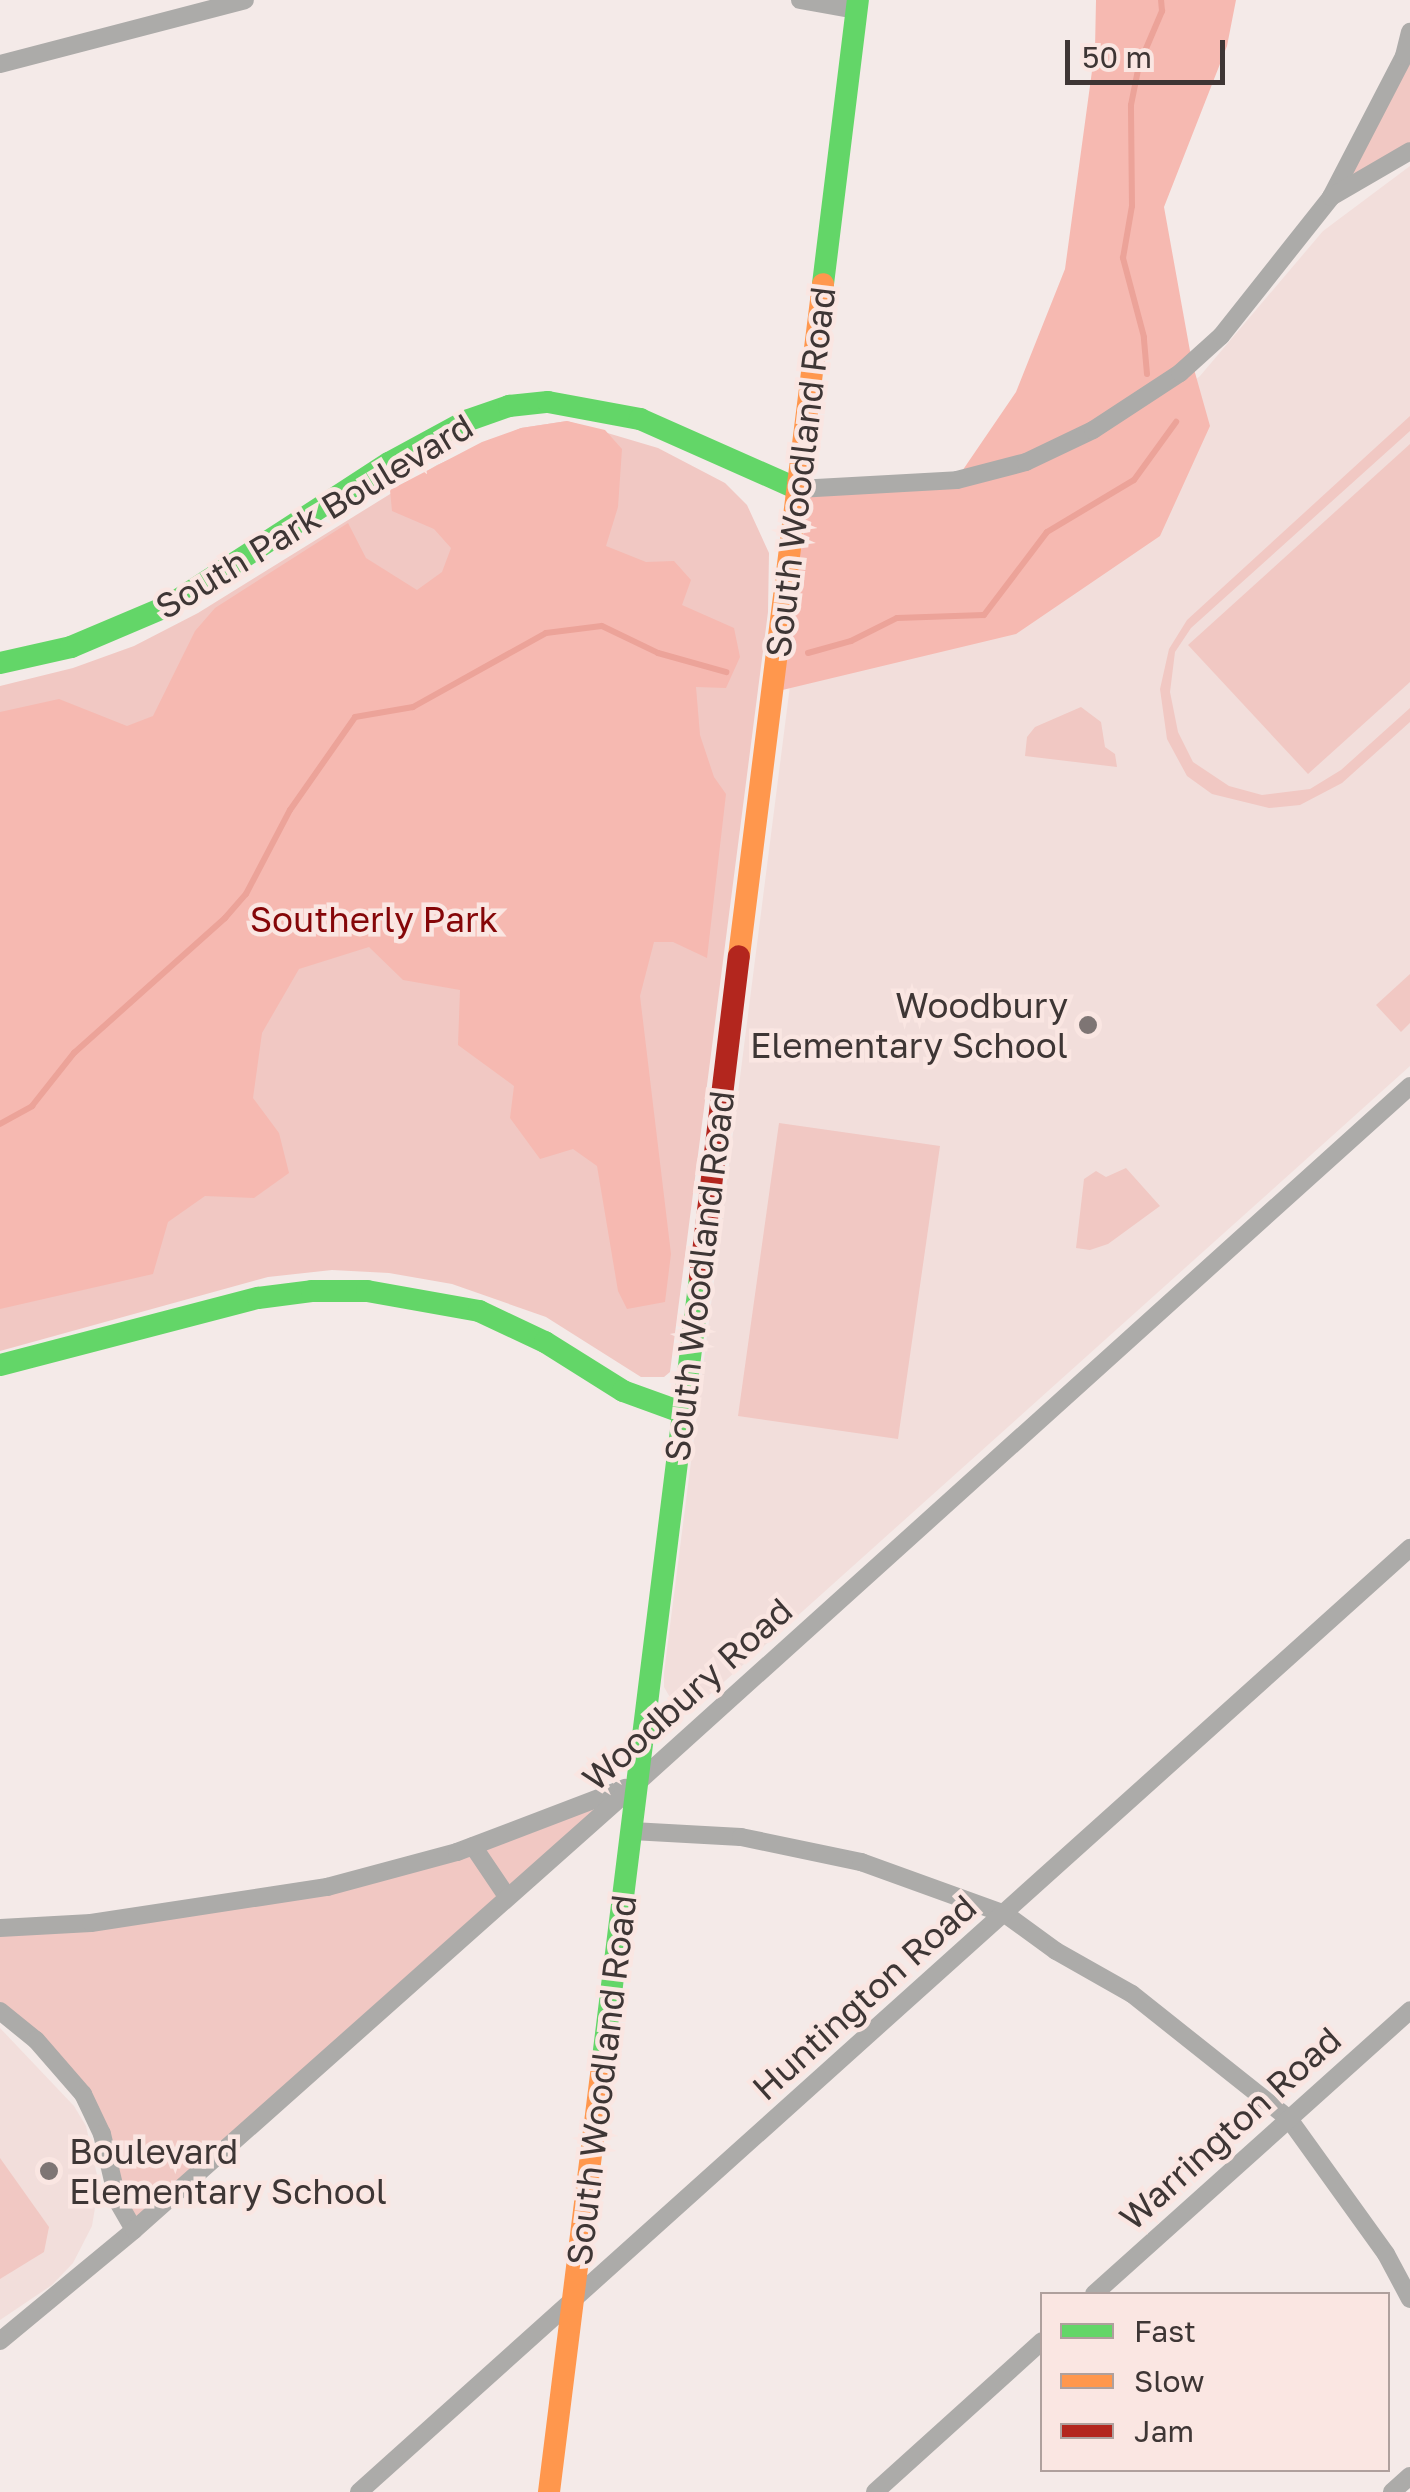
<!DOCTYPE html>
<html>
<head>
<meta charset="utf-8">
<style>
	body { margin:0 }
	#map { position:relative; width:1410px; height:2492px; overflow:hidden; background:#f4eae8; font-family:"Golos Text",sans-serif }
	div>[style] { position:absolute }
	.built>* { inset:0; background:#f2dedb }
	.green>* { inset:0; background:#f1c8c3 }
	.forest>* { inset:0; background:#f6b9b1 }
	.stream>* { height:6px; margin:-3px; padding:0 3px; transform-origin:3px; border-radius:3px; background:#eca399 }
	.street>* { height:18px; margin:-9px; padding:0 9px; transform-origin:9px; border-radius:9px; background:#acaba9 }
	.fast>* { height:22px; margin:-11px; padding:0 11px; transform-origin:11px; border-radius:11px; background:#63d668 }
	.slow>* { height:22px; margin:-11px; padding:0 11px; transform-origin:11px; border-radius:11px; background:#ff974d }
	.jam>* { height:22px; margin:-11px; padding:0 11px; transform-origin:11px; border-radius:11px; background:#b3261e }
	.dots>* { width:28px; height:28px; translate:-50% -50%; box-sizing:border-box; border:5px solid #fae6e2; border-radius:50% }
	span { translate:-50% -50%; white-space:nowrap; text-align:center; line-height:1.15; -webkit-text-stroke:9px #fae6e2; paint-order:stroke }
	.street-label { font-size:35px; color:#3e3635 }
	.park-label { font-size:35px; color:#850608 }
	.poi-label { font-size:35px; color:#3e3635 }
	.right { translate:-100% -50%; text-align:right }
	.left { translate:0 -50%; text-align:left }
	.legend { position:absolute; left:1040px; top:2292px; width:350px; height:180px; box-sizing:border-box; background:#fae6e2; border:2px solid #afa09d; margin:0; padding:12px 18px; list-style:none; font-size:30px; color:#3e3635 }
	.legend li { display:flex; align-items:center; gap:20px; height:50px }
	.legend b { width:50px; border:2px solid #afa09d }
	.scale { position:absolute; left:1065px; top:40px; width:160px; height:45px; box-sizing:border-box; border:5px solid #3e3635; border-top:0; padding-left:12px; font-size:30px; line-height:35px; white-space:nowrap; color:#3e3635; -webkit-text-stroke:8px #fae6e2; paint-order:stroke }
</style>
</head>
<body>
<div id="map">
	<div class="built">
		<i style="clip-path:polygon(1410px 166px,1410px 1066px,696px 1707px,675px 1706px,664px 1687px,664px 1673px,810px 529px,1133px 429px,1200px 376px,1323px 231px)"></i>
		<i style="clip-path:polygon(0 2028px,74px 2106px,86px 2126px,99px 2184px,92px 2226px,73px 2263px,52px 2285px,0 2320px)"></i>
	</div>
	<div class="green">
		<i style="clip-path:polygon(1404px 56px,1410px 65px,1410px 151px,1331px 197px)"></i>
		<i style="clip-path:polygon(1410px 416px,1410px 431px,1191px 628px,1175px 652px,1170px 692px,1178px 732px,1193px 762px,1229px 786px,1262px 795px,1310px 789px,1341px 770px,1410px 708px,1410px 722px,1342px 783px,1300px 805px,1269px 808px,1212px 794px,1187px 776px,1167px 739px,1160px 689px,1169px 649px,1187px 620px)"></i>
		<i style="clip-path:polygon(567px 421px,658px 448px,725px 483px,747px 505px,769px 553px,768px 612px,670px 1372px,664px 1377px,641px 1377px,546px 1317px,452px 1284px,389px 1273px,332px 1270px,268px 1277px,0 1351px,0 686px,73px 668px,134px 646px,198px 613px,437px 465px,521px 428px)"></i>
		<i style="clip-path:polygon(1410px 444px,1410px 682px,1308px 774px,1188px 645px)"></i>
		<i style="clip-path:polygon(1081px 707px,1101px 722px,1105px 747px,1115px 754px,1117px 767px,1025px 756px,1027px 737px,1035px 727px)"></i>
		<i style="clip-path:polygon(1410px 974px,1410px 1023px,1401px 1032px,1376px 1005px)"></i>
		<i style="clip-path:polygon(779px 1123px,940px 1146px,898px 1439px,738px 1416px)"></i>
		<i style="clip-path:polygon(1126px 1168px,1160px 1206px,1108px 1244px,1090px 1250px,1076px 1248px,1084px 1179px,1096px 1171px,1106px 1177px)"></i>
		<i style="clip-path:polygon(637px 1783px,134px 2230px,94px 2115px,0 2011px,0 1928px,327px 1887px)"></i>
		<i style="clip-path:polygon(0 2158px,49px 2227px,44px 2252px,0 2279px)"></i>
	</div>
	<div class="forest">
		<i style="clip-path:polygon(1096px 0,1236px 0,1227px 46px,1164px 207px,1192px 362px,1210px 426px,1160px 536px,1016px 634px,774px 692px,798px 489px,956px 480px,1016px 392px,1065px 269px,1095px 49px)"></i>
		<i style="clip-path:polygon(567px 421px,605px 430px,622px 449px,618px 507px,606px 546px,646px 562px,674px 561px,691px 580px,682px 605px,734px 628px,740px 657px,726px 688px,696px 687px,700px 735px,714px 777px,726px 794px,707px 958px,673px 942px,654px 942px,640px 996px,671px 1254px,665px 1302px,627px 1309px,618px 1291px,597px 1166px,573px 1149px,540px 1159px,510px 1118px,514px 1086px,458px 1045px,460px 990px,403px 980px,369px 947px,299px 969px,262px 1033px,253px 1098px,279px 1133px,289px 1173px,254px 1198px,205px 1196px,168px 1222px,153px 1274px,0 1309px,0 712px,59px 699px,127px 726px,153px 716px,195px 631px,215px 608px,348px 523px,366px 558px,417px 590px,442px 572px,451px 548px,434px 529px,392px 511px,390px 490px,482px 442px,521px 428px)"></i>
	</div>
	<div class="stream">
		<i style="left:1147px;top:374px;width:37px;rotate:-95deg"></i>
		<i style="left:1144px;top:337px;width:82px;rotate:-104.9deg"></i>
		<i style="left:1123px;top:258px;width:53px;rotate:-80.2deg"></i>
		<i style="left:1132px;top:206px;width:101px;rotate:-90.6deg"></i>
		<i style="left:1131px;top:105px;width:41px;rotate:-78.7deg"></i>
		<i style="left:1139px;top:65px;width:59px;rotate:-66.9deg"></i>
		<i style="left:1162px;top:11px;width:11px;rotate:-95deg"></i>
		<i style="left:808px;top:653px;width:45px;rotate:-15.6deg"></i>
		<i style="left:851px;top:641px;width:51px;rotate:-26.6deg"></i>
		<i style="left:897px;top:618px;width:87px;rotate:-2deg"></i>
		<i style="left:984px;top:615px;width:104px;rotate:-52.8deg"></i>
		<i style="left:1047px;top:532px;width:101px;rotate:-30.9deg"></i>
		<i style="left:1134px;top:480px;width:72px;rotate:-54.1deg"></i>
		<i style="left:0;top:1124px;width:37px;rotate:-29deg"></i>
		<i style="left:32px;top:1106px;width:68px;rotate:-51.6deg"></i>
		<i style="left:74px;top:1053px;width:203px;rotate:-41.8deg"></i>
		<i style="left:225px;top:918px;width:32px;rotate:-49deg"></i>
		<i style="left:246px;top:894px;width:95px;rotate:-62.4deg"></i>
		<i style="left:290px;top:810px;width:113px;rotate:-55deg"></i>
		<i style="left:355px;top:717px;width:59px;rotate:-9.8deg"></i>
		<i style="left:413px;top:707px;width:152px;rotate:-29.1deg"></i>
		<i style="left:546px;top:633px;width:56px;rotate:-7.1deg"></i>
		<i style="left:602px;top:626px;width:62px;rotate:25.7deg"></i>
		<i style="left:658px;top:653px;width:71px;rotate:15.6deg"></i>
	</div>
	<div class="street">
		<i style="left:800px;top:0;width:58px;rotate:10deg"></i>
		<i style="left:0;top:64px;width:253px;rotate:-14.6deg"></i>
		<i style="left:1331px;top:197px;width:159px;rotate:-62.6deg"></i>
		<i style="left:1404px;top:56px;width:25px;rotate:-76deg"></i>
		<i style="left:798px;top:489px;width:159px;rotate:-3.2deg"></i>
		<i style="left:957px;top:480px;width:71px;rotate:-14.6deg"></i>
		<i style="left:1026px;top:462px;width:74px;rotate:-25.5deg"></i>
		<i style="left:1093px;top:430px;width:104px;rotate:-33.2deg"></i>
		<i style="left:1180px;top:373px;width:55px;rotate:-42.1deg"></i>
		<i style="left:1221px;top:336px;width:177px;rotate:-51.6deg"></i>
		<i style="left:1331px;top:197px;width:91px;rotate:-30.2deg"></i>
		<i style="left:632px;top:1831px;width:109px;rotate:3.2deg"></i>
		<i style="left:741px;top:1837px;width:123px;rotate:11.8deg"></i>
		<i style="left:861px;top:1862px;width:153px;rotate:19.9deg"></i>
		<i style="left:1005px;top:1914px;width:63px;rotate:36deg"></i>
		<i style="left:1056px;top:1951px;width:87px;rotate:29.5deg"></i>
		<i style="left:1132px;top:1994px;width:201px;rotate:38.5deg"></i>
		<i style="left:1289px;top:2119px;width:166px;rotate:54.3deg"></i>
		<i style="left:1386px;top:2254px;width:51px;rotate:61.9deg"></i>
		<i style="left:473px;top:1846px;width:59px;rotate:56deg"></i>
		<i style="left:0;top:1928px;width:91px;rotate:-3.1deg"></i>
		<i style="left:91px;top:1923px;width:239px;rotate:-8.7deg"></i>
		<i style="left:327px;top:1887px;width:135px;rotate:-15.1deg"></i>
		<i style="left:457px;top:1852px;width:180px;rotate:-20.9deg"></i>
		<i style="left:0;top:2011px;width:46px;rotate:38.9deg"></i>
		<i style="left:36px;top:2040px;width:72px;rotate:49deg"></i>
		<i style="left:83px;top:2094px;width:44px;rotate:64.6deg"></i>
		<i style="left:102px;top:2134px;width:70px;rotate:76.8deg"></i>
		<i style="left:118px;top:2202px;width:32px;rotate:60deg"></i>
		<i style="left:1094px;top:2294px;width:425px;rotate:-41.9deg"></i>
		<i style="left:0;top:2341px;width:174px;rotate:-39.6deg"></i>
		<i style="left:134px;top:2230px;width:673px;rotate:-41.63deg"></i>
		<i style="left:637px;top:1783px;width:1041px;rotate:-42.04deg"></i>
		<i style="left:359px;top:2492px;width:1413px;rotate:-41.93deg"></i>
		<i style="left:875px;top:2492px;width:225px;rotate:-42.1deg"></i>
		<i style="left:1392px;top:2492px;width:24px;rotate:-42deg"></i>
	</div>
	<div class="fast">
		<i style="left:823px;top:284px;width:286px;rotate:-83deg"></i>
		<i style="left:0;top:663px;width:73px;rotate:-12.7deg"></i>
		<i style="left:71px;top:647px;width:108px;rotate:-23deg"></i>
		<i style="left:170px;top:605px;width:261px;rotate:-33deg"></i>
		<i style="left:389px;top:463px;width:88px;rotate:-28.6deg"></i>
		<i style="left:466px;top:421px;width:46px;rotate:-19.2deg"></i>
		<i style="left:509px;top:406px;width:39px;rotate:-6deg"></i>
		<i style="left:548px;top:402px;width:94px;rotate:10.5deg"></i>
		<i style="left:640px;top:419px;width:173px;rotate:23.9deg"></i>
		<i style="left:0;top:1365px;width:267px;rotate:-14.6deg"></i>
		<i style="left:258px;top:1298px;width:54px;rotate:-7.4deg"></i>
		<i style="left:312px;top:1291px;width:55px"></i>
		<i style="left:367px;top:1291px;width:114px;rotate:10.1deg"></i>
		<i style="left:479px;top:1311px;width:73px;rotate:25.2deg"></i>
		<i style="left:545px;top:1342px;width:92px;rotate:32.1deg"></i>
		<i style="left:623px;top:1391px;width:62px;rotate:19.9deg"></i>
		<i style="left:602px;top:2066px;width:795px;rotate:-82.92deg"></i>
	</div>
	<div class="slow">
		<i style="left:739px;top:956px;width:677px;rotate:-82.87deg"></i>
		<i style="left:549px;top:2492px;width:429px;rotate:-82.9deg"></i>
	</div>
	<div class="jam">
		<i style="left:700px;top:1277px;width:323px;rotate:-83.1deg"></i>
	</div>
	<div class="dots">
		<i style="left:1088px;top:1025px;background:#7e7574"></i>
		<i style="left:49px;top:2171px;background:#7e7574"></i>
	</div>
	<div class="street-label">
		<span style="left:800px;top:472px;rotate:-83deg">South Woodland Road</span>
		<span style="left:314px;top:516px;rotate:-31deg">South Park Boulevard</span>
		<span style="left:699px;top:1276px;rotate:-83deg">South Woodland Road</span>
		<span style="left:687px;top:1694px;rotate:-42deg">Woodbury Road</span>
		<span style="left:864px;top:1997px;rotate:-42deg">Huntington Road</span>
		<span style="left:601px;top:2080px;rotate:-83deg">South Woodland Road</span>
		<span style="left:1230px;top:2128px;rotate:-42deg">Warrington Road</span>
	</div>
	<div class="park-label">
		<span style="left:374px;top:919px">Southerly Park</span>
	</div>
	<div class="poi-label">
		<span class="right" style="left:1068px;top:1025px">Woodbury<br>Elementary School</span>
		<span class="left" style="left:69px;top:2171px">Boulevard<br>Elementary School</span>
	</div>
	<ul class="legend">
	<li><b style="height:12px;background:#63d668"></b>Fast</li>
	<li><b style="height:12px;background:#ff974d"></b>Slow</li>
	<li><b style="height:12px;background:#b3261e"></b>Jam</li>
	</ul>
	<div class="scale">50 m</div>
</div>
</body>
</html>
